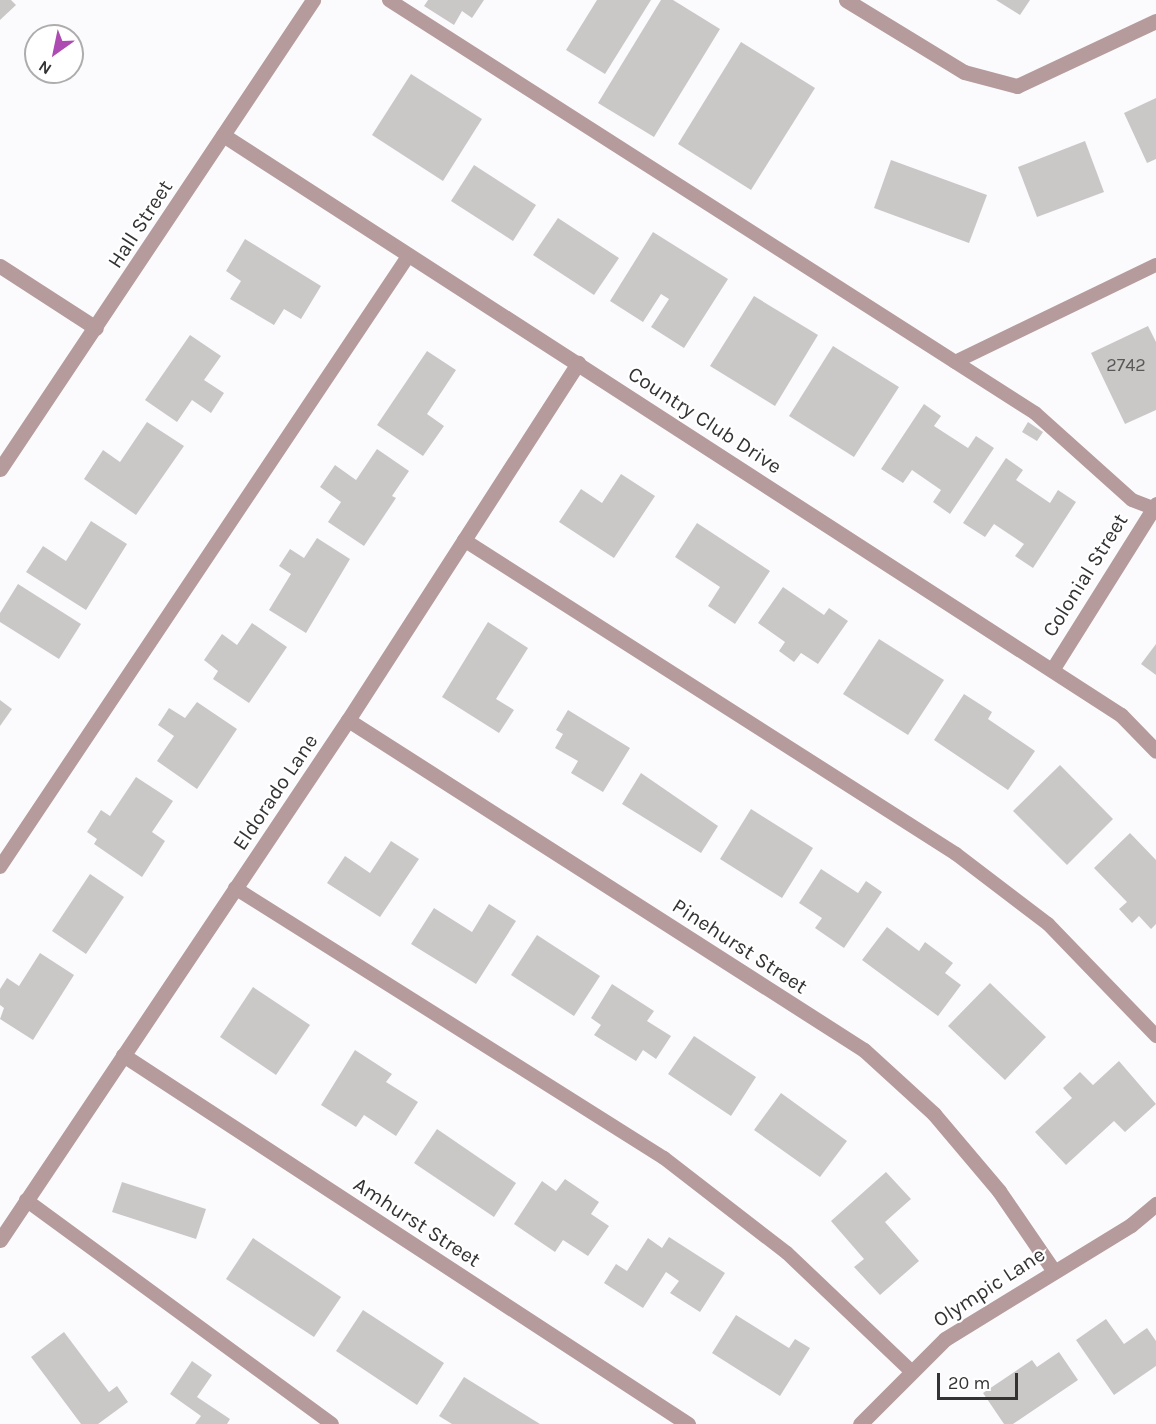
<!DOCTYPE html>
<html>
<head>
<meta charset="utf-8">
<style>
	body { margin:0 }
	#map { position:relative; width:1156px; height:1424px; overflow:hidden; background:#fbfbfe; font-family:Karla,sans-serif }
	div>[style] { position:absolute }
	.building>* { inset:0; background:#cac7c7 }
	.service>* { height:14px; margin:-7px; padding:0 7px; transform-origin:7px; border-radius:7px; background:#b59b9c }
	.minor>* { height:15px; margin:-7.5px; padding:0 7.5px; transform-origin:7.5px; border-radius:7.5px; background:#b59b9c }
	.tertiary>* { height:15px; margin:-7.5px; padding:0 7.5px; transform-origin:7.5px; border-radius:7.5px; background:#b59b9c }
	span { translate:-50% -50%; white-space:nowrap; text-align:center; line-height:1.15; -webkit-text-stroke:4.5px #fff; paint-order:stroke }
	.number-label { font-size:18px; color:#595859 }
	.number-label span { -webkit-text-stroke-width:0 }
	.street-label { font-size:21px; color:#333334 }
	.north { position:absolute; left:24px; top:24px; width:60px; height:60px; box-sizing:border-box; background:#fff; border:2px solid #adadae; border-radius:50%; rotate:213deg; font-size:16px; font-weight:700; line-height:24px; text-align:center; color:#333334 }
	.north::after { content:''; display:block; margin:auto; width:21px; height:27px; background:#ad4bb2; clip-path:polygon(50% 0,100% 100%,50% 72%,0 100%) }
	.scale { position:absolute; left:937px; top:1373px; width:81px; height:27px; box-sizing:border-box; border:3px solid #333334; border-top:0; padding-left:8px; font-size:18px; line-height:21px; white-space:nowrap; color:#333334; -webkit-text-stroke:4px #fff; paint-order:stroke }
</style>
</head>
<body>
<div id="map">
	<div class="building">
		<i style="clip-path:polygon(0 0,11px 0,16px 5px,0 20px)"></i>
		<i style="clip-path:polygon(428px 0,484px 0,472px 18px,462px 11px,454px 25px,424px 6px)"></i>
		<i style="clip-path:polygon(597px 0,651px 0,605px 74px,566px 50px)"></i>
		<i style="clip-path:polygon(661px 0,673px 0,720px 29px,654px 137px,598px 103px)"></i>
		<i style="clip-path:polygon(996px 0,1030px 0,1020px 15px)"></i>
		<i style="clip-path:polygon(741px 42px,815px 88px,751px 190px,678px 144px)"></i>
		<i style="clip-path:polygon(411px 74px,482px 119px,443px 181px,372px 135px)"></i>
		<i style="clip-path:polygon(1156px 98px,1156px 159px,1147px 163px,1124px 113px)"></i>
		<i style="clip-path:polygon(1085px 141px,1104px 192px,1037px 217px,1018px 167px)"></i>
		<i style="clip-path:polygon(891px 160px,987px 195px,969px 243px,874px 208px)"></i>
		<i style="clip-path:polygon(474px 165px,536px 205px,513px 241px,451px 201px)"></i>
		<i style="clip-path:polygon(558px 218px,619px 258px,594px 295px,533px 255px)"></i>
		<i style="clip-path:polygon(653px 232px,728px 279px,684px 348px,651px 327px,669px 299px,661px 294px,643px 322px,610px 301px)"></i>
		<i style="clip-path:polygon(245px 239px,321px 286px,301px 319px,284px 309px,274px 325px,230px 299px,241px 281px,226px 271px)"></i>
		<i style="clip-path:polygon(754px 296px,818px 335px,775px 406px,710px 366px)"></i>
		<i style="clip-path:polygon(1148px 326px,1156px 342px,1156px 410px,1125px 424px,1091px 353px)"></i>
		<i style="clip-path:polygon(190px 335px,221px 356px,204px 380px,224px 393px,211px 413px,192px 400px,177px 422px,145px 400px)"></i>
		<i style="clip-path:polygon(833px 346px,899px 387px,854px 457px,789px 416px)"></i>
		<i style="clip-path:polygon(427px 351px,456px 370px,427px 414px,444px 426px,423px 456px,377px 425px)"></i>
		<i style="clip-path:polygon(924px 404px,941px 416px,934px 426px,968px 448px,976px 436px,994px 448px,950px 514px,933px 502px,941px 490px,912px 470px,903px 483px,881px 469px)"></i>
		<i style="clip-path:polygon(147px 422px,184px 446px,136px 515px,84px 479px,103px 450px,120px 462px)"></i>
		<i style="clip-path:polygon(1028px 422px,1043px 432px,1037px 441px,1022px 432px)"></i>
		<i style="clip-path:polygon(377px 449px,409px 471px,392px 496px,396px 498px,364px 546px,328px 522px,341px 502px,320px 487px,335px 465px,356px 480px)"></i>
		<i style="clip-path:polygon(1006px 458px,1023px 470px,1016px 480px,1050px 503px,1058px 490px,1076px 502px,1033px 568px,1015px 556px,1024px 544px,994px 524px,985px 537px,963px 523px)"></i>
		<i style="clip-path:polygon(621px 474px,655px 496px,614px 558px,559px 522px,581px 489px,602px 503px)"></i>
		<i style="clip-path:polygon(91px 521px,127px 544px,86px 610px,26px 572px,43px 546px,66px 561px)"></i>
		<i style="clip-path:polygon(697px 523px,770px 571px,735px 624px,708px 606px,720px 587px,675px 557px)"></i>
		<i style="clip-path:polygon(317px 538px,350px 559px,306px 633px,269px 610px,291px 574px,279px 566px,290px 549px,304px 558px)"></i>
		<i style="clip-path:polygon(18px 584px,81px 624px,59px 659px,0 622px,0 613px)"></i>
		<i style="clip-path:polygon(783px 587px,824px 615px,829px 608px,848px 621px,818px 664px,801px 653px,794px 662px,779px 651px,785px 642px,758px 623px)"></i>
		<i style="clip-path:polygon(488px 622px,528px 648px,496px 699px,514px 710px,499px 733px,442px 697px)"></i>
		<i style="clip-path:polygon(252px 623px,287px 647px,249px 703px,213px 679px,218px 671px,204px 660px,222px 634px,237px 645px)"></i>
		<i style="clip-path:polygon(879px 639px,944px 680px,908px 735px,843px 694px)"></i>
		<i style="clip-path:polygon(1156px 644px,1156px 675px,1141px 664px)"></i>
		<i style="clip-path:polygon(964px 694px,992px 712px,988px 719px,1035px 751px,1008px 790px,934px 740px)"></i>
		<i style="clip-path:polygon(0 700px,12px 709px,0 726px)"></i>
		<i style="clip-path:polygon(197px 702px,237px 729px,197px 789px,157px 761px,174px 736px,158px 725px,169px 708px,185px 718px)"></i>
		<i style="clip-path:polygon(568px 710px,630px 748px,603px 792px,571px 773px,578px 761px,555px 748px,563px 734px,556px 730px)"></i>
		<i style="clip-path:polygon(1060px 765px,1113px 819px,1067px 865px,1013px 811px)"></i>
		<i style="clip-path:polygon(641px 773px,718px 826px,701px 853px,622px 804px)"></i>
		<i style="clip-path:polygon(136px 777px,173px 801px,152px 832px,165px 841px,142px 877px,94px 844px,97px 839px,87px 832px,101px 810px,110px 816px)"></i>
		<i style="clip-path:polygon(751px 809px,813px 848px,782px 898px,720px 859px)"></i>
		<i style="clip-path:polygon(1130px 833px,1156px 860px,1156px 924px,1151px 929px,1139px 916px,1132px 923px,1119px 909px,1127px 902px,1094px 868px)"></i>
		<i style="clip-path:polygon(391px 841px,419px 859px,380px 917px,327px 883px,345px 856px,370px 873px)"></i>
		<i style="clip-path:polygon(821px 869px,858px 893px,866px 881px,882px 892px,844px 948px,815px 928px,822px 918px,799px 903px)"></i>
		<i style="clip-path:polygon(90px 874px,124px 897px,86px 954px,52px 931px)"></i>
		<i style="clip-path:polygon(489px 904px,516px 921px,476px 984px,411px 944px,434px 908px,472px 932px)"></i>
		<i style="clip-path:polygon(887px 927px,919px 951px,925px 942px,953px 963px,945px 973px,961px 985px,938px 1016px,862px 960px)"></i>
		<i style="clip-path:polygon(537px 935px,600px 976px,574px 1016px,511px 975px)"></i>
		<i style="clip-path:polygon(40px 953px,74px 975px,33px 1040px,0 1019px,4px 1008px,0 1005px,0 989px,7px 978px,19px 986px)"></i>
		<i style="clip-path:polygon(990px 983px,1046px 1037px,1005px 1080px,948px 1026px)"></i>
		<i style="clip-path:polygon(612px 984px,654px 1011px,647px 1021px,671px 1036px,656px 1059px,643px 1050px,636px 1061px,594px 1035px,601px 1025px,591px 1018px)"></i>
		<i style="clip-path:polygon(253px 987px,310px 1025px,276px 1075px,220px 1037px)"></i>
		<i style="clip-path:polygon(694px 1036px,756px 1077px,731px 1116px,668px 1074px)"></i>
		<i style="clip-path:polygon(355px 1050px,392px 1074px,386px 1082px,418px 1102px,396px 1136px,364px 1115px,356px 1127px,321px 1105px)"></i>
		<i style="clip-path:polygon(1119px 1061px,1156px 1104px,1125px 1132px,1114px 1121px,1066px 1165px,1035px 1132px,1072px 1098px,1063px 1088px,1080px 1072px,1093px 1085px)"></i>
		<i style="clip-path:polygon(781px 1093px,847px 1141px,820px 1177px,754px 1130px)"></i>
		<i style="clip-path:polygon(437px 1129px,516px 1183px,494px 1217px,414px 1163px)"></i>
		<i style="clip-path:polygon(886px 1172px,911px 1199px,885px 1222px,919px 1261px,880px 1295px,854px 1267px,864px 1259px,831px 1221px)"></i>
		<i style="clip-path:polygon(565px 1179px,599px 1202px,591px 1214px,609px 1226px,588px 1256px,563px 1240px,555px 1252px,514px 1224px,542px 1181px,556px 1191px)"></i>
		<i style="clip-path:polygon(122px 1182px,206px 1209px,196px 1239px,112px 1212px)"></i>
		<i style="clip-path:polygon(669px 1237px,725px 1273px,700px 1312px,670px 1293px,679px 1281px,666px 1272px,643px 1308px,604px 1283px,616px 1264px,627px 1271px,648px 1238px,662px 1248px)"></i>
		<i style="clip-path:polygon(253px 1238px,341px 1297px,314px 1337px,226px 1279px)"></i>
		<i style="clip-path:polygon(363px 1310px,444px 1363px,417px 1405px,336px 1351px)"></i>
		<i style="clip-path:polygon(736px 1315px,789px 1348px,795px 1339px,810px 1348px,780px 1396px,712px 1353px)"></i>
		<i style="clip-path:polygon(1106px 1319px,1124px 1344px,1147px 1328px,1156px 1341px,1156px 1366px,1114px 1395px,1076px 1340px)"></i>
		<i style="clip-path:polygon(64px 1332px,109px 1392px,117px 1386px,128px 1402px,98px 1424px,81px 1424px,31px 1357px)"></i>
		<i style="clip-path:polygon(1059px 1352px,1078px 1380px,1013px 1424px,1004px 1424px,983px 1393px,1032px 1360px,1037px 1367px)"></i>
		<i style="clip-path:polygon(192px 1361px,212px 1375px,197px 1397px,230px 1419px,227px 1424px,195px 1424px,201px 1416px,170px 1394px)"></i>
		<i style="clip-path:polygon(464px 1377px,540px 1424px,452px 1424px,439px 1416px)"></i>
	</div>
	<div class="service">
		<i style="left:389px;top:0;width:767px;rotate:32.59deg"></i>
		<i style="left:1035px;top:413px;width:130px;rotate:41.9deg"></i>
		<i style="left:1132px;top:500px;width:26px;rotate:21deg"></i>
		<i style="left:955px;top:362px;width:223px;rotate:-25.8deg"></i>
		<i style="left:464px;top:540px;width:584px;rotate:32.55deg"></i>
		<i style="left:956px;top:854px;width:116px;rotate:37.3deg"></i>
		<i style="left:1048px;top:924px;width:156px;rotate:46deg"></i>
		<i style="left:0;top:867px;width:736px;rotate:-56.25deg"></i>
		<i style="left:235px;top:888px;width:507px;rotate:32.19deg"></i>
		<i style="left:664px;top:1158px;width:155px;rotate:37.7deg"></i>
		<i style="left:787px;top:1253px;width:171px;rotate:43.6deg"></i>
		<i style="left:26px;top:1200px;width:379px;rotate:36.2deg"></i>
	</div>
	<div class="minor">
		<i style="left:846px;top:0;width:138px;rotate:31.4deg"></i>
		<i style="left:964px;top:72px;width:55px;rotate:14.8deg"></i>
		<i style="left:1017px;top:86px;width:153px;rotate:-25.1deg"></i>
		<i style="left:223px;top:135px;width:1069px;rotate:32.86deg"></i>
		<i style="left:1121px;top:715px;width:50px;rotate:45.8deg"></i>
		<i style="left:0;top:266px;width:114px;rotate:32.9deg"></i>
		<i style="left:1052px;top:670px;width:196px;rotate:-57.9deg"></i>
		<i style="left:348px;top:720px;width:612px;rotate:32.6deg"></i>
		<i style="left:864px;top:1050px;width:95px;rotate:42.4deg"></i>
		<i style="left:934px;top:1114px;width:101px;rotate:49.8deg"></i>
		<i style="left:999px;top:1191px;width:96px;rotate:55.6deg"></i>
		<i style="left:123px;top:1055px;width:675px;rotate:33.15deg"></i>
		<i style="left:0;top:1240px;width:626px;rotate:-56.21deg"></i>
		<i style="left:348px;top:720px;width:425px;rotate:-57.2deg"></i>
		<i style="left:860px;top:1424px;width:120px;rotate:-45deg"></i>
		<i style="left:945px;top:1339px;width:218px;rotate:-31.5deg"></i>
		<i style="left:1131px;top:1225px;width:33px;rotate:-40deg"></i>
	</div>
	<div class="tertiary">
		<i style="left:0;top:469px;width:564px;rotate:-56.28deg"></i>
	</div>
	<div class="number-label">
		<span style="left:1126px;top:365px">2742</span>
	</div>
	<div class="street-label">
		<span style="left:140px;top:224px;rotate:-57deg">Hall Street</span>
		<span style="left:705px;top:420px;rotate:33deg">Country Club Drive</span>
		<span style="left:1085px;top:575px;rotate:-58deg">Colonial Street</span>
		<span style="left:275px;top:792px;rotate:-56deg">Eldorado Lane</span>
		<span style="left:740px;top:946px;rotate:33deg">Pinehurst Street</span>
		<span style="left:417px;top:1222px;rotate:33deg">Amhurst Street</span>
		<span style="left:989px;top:1287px;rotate:-33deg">Olympic Lane</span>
	</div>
	<div class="north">N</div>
	<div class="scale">20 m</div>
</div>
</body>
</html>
